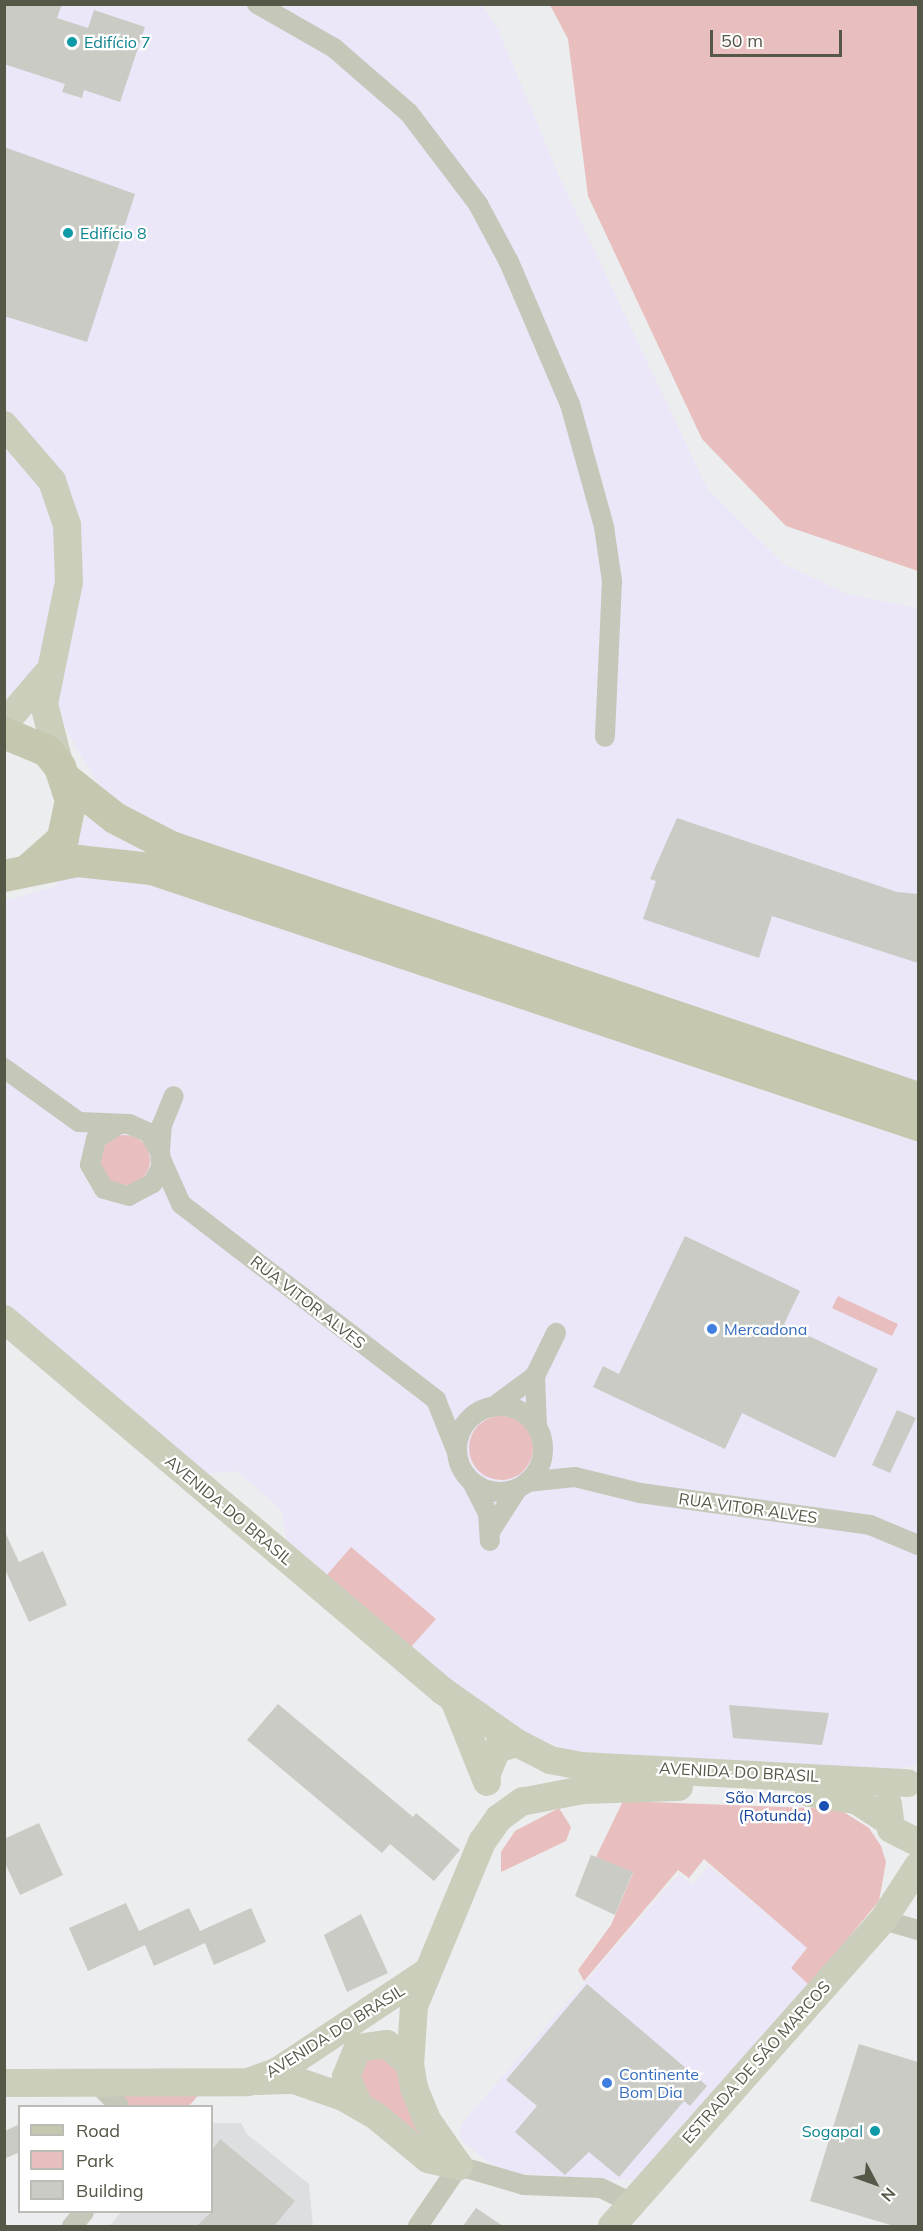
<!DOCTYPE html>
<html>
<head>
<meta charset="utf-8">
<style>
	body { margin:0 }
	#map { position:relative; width:923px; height:2231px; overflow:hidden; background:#ecedee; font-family:Mulish,sans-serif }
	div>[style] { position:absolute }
	.commercial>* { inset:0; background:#ece6f9 }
	.education>* { inset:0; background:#dddedf }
	.green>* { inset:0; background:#e8bfbe }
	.round { border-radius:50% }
	.building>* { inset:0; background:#c9cbc4 }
	.street>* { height:20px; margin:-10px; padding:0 10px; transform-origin:10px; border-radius:10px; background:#c5c7b9 }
	.street>.ring { margin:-10px; padding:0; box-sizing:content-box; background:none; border:20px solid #c5c7b9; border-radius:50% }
	.secondary>* { height:28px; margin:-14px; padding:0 14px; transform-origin:14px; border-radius:14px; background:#cbcebb }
	.primary>* { height:32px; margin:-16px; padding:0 16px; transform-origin:16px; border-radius:16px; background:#c5c8ae }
	.dots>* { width:16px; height:16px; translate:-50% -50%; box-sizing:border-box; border:3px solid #fff; border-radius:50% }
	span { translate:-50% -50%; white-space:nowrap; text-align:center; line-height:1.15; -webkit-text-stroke:4.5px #fff; paint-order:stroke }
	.culture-label { font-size:16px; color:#0d838f }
	.left { translate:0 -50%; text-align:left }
	.right { translate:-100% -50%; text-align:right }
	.street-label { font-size:16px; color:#555747 }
	.shop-label { font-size:16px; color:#366cbe }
	.transit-label { font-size:16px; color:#164399 }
	.frame { position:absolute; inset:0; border:6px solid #555747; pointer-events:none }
	.legend { position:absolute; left:18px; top:2105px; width:195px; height:108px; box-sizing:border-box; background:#fff; border:2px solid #bbbcb5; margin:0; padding:8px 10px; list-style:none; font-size:18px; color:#555747 }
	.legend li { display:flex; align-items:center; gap:12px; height:30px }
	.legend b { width:30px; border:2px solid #bbbcb5 }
	.north { position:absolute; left:845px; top:2153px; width:60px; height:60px; -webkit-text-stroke:4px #fff; paint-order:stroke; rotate:131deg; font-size:16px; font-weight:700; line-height:24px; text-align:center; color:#555747 }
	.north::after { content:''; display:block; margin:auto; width:21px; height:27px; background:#555747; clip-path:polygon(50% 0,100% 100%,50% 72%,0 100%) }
	.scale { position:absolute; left:710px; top:30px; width:132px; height:27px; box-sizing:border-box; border:3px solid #555747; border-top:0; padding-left:8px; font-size:18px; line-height:21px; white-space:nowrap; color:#555747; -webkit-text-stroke:4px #fff; paint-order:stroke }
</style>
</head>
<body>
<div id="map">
	<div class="commercial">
		<i style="clip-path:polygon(5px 5px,482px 5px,498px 29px,560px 178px,708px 490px,784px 564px,847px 594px,918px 608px,918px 1764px,897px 1770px,568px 1751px,498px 1720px,287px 1543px,281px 1509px,237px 1471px,206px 1474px,5px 1303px,5px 901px,55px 887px,100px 787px,62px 722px,5px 710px)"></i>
		<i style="clip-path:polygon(709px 1866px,832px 1967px,635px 2181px,509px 2173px,488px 2162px,459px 2138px,462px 2123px,679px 1874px,692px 1885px)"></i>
	</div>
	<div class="education">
		<i style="clip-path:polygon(212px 2123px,241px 2123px,247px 2134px,309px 2184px,313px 2226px,109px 2226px,121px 2212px,212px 2212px)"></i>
	</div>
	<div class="green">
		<i style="clip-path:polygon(550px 5px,918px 5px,918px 571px,786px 526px,702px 439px,588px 196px,568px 39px)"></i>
		<i class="round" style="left:100px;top:1135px;width:50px;height:50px"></i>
		<i style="clip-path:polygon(838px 1296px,898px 1324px,892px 1336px,832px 1308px)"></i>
		<i class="round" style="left:469px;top:1416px;width:64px;height:64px"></i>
		<i style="clip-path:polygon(351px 1547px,436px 1619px,411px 1647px,326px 1576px)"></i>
		<i style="clip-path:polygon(623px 1801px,839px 1809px,869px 1828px,881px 1846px,886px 1862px,879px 1901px,809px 1985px,791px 1968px,807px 1948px,704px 1859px,689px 1878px,678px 1870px,584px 1981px,578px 1970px,611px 1925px,633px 1873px,596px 1857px)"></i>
		<i style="clip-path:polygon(559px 1808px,571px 1827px,566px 1841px,501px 1872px,501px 1852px,515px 1831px)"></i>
		<i style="clip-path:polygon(393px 2055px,448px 2159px,367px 2105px,354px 2060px)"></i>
		<i style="clip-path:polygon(209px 2083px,189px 2106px,119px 2106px,112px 2096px)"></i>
	</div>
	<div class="building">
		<i style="clip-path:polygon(4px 4px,62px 4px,57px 18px,88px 28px,94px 10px,145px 27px,120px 102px,84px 90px,82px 98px,62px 92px,65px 84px,4px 64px)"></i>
		<i style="clip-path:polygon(4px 147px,135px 194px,87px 342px,4px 316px)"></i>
		<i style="clip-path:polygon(677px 818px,897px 892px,918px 894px,918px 963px,772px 916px,759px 958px,643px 919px,656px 881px,650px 879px)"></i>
		<i style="clip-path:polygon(685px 1236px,800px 1291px,784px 1324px,878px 1369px,835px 1458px,742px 1413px,725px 1449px,593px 1387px,603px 1366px,619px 1374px)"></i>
		<i style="clip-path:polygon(897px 1410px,916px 1418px,890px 1473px,872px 1465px)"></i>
		<i style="clip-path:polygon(4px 1530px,19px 1562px,43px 1551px,67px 1605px,29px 1622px,4px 1567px)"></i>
		<i style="clip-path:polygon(278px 1704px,413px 1817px,416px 1813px,460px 1850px,434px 1881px,390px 1844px,382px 1853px,247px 1740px)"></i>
		<i style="clip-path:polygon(729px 1705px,829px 1713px,822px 1745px,733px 1738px)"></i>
		<i style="clip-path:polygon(39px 1823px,63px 1875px,20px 1895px,4px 1861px,4px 1839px)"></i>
		<i style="clip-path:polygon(591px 1855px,633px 1872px,615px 1915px,575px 1896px)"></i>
		<i style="clip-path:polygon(126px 1903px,139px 1931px,189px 1908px,200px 1931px,251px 1908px,266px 1942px,214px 1965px,205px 1943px,154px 1966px,145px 1945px,88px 1971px,69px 1928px)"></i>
		<i style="clip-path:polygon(361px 1914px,388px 1973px,347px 1992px,324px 1935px)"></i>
		<i style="clip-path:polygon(587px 1984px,707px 2086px,690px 2106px,684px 2101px,619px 2177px,589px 2152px,565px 2175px,515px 2132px,537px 2106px,506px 2080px)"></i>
		<i style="clip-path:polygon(859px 2044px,918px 2062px,918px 2226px,894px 2226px,810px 2201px)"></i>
		<i style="clip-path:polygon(20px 2124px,20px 2152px,4px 2159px,5px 2131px)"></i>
		<i style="clip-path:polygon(220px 2139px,295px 2201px,274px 2226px,197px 2226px,212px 2211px,212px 2150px)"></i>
		<i style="clip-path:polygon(476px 2208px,503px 2226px,463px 2226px)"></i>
	</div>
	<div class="street">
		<i style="left:257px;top:4px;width:89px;rotate:29.7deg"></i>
		<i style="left:334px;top:48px;width:99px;rotate:40.9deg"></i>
		<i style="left:409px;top:113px;width:114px;rotate:52.8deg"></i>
		<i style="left:478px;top:204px;width:66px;rotate:61.9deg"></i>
		<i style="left:509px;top:262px;width:155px;rotate:66.8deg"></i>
		<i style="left:570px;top:404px;width:128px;rotate:74.5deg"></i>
		<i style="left:604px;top:527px;width:55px;rotate:81.6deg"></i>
		<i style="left:612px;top:581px;width:156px;rotate:92.6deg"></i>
		<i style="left:4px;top:1068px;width:92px;rotate:35.8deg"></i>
		<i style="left:79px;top:1122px;width:50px;rotate:2.3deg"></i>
		<i style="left:129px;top:1124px;width:22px;rotate:24deg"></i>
		<i style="left:149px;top:1133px;width:21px;rotate:59deg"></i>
		<i style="left:160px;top:1151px;width:16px;rotate:86deg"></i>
		<i style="left:161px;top:1167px;width:18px;rotate:117deg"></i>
		<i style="left:153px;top:1183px;width:27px;rotate:152deg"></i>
		<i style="left:129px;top:1196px;width:26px;rotate:-164deg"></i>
		<i style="left:104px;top:1189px;width:28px;rotate:-120deg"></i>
		<i style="left:90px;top:1165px;width:27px;rotate:-77deg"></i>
		<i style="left:96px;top:1139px;width:27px;rotate:-33deg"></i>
		<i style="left:160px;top:1151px;width:26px;rotate:-86deg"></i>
		<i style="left:162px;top:1125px;width:31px;rotate:-68deg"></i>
		<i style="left:161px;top:1159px;width:49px;rotate:66deg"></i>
		<i style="left:181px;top:1204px;width:322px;rotate:37.5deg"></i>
		<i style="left:436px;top:1400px;width:56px;rotate:68deg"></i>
		<i style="left:535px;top:1376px;width:50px;rotate:87.7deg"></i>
		<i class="ring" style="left:457px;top:1406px;width:66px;height:66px"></i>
		<i style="left:493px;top:1407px;width:52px;rotate:-36.4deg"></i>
		<i style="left:535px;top:1376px;width:48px;rotate:-64deg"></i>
		<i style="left:472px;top:1482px;width:36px;rotate:63deg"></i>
		<i style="left:488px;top:1514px;width:27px;rotate:86deg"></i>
		<i style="left:527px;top:1482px;width:48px;rotate:-5.9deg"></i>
		<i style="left:575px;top:1477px;width:67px;rotate:13.8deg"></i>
		<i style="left:640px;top:1493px;width:232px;rotate:7.9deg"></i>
		<i style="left:870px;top:1525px;width:52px;rotate:22.6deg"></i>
		<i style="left:491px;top:1530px;width:50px;rotate:-57.3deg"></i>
		<i style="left:883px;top:1920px;width:36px;rotate:16deg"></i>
		<i style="left:96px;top:2082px;width:33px;rotate:46deg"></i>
		<i style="left:72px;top:2226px;width:18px;rotate:-49deg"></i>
		<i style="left:418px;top:2226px;width:73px;rotate:-55.7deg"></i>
		<i style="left:459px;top:2166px;width:68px;rotate:16.3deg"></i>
		<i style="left:524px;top:2185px;width:77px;rotate:2.2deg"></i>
		<i style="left:601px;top:2188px;width:34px;rotate:26deg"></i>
	</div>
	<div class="secondary">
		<i style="left:4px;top:425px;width:74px;rotate:49.4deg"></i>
		<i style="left:52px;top:481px;width:46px;rotate:71.2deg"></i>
		<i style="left:67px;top:525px;width:57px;rotate:88deg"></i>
		<i style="left:69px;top:582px;width:125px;rotate:101.6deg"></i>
		<i style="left:44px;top:704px;width:65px;rotate:75.7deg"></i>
		<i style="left:4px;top:724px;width:65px;rotate:-49.4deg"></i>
		<i style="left:4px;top:1319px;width:575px;rotate:40.28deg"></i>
		<i style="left:443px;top:1691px;width:90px;rotate:35.1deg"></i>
		<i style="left:455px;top:1702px;width:86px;rotate:68.2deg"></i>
		<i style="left:486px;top:1776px;width:29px;rotate:-68deg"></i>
		<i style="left:497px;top:1749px;width:21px;rotate:-17deg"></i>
		<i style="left:517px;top:1743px;width:37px;rotate:27deg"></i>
		<i style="left:550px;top:1760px;width:32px;rotate:11deg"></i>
		<i style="left:581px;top:1766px;width:327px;rotate:3deg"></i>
		<i style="left:809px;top:1793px;width:48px;rotate:8.5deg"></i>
		<i style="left:856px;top:1800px;width:38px;rotate:33deg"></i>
		<i style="left:526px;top:1801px;width:58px;rotate:-10.9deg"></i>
		<i style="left:583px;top:1790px;width:96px;rotate:-1.8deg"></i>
		<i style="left:888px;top:1804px;width:25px;rotate:83deg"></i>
		<i style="left:891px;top:1829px;width:30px;rotate:27deg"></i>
		<i style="left:258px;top:2081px;width:36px;rotate:-2deg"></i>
		<i style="left:294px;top:2080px;width:52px;rotate:19.1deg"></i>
		<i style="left:343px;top:2097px;width:38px;rotate:30deg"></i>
		<i style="left:376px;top:2116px;width:67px;rotate:39.6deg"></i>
		<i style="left:428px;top:2159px;width:32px;rotate:13deg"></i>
		<i style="left:4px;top:2083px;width:244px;rotate:-0.2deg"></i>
		<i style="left:248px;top:2082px;width:32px;rotate:-20deg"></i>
		<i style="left:278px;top:2071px;width:179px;rotate:-33.6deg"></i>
		<i style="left:359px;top:2105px;width:31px;rotate:-115deg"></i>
		<i style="left:346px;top:2077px;width:31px;rotate:-68deg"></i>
		<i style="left:358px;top:2048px;width:29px;rotate:-8deg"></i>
		<i style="left:387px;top:2044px;width:31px;rotate:42deg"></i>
		<i style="left:459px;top:2166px;width:56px;rotate:-124.8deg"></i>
		<i style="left:427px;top:2120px;width:35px;rotate:-112deg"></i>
		<i style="left:414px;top:2087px;width:22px;rotate:-100deg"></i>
		<i style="left:410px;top:2065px;width:59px;rotate:-86.1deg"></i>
		<i style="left:414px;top:2006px;width:178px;rotate:-67.5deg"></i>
		<i style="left:482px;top:1842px;width:29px;rotate:-55deg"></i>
		<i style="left:499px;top:1818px;width:29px;rotate:-36deg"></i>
		<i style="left:612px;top:2226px;width:409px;rotate:-48.5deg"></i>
		<i style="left:883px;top:1920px;width:64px;rotate:-57.1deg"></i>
	</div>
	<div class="primary">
		<i style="left:4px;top:733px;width:47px;rotate:22.7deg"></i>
		<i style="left:47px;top:751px;width:21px;rotate:51deg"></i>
		<i style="left:60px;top:767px;width:35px;rotate:72deg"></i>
		<i style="left:71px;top:800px;width:40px;rotate:102deg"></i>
		<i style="left:63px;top:839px;width:47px;rotate:138.5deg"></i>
		<i style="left:67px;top:780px;width:61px;rotate:38.4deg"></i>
		<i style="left:115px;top:818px;width:63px;rotate:27.4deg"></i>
		<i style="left:171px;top:847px;width:788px;rotate:18.57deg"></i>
		<i style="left:4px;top:876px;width:76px;rotate:-11.5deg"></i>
		<i style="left:78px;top:861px;width:74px;rotate:6.2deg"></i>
		<i style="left:152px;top:869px;width:808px;rotate:18.48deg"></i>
	</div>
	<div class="dots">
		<i style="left:72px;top:42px;background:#0f9aa8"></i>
		<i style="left:68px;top:233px;background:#0f9aa8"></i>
		<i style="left:712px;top:1329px;background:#3f7fe0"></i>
		<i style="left:824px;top:1806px;background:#1a4fb4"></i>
		<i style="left:607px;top:2083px;background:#3f7fe0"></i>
		<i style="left:875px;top:2131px;background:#0f9aa8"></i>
	</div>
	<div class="culture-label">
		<span class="left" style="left:84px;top:42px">Edifício 7</span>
		<span class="left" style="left:80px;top:233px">Edifício 8</span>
		<span class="right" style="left:863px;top:2131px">Sogapal</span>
	</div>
	<div class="street-label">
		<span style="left:308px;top:1302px;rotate:38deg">RUA VITOR ALVES</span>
		<span style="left:748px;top:1508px;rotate:8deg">RUA VITOR ALVES</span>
		<span style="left:229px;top:1510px;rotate:40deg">AVENIDA DO BRASIL</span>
		<span style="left:739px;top:1772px;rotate:3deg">AVENIDA DO BRASIL</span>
		<span style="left:335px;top:2031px;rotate:-32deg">AVENIDA DO BRASIL</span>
		<span style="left:756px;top:2062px;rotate:-48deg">ESTRADA DE SÃO MARCOS</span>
	</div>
	<div class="shop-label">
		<span class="left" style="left:724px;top:1329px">Mercadona</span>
		<span class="left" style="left:619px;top:2083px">Continente<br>Bom Dia</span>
	</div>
	<div class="transit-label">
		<span class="right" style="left:812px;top:1806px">São Marcos<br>(Rotunda)</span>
	</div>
	<div class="frame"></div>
	<ul class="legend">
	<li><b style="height:8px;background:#c5c8ae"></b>Road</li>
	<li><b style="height:16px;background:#e8bfbe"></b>Park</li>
	<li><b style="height:16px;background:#c9cbc4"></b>Building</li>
	</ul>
	<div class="north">N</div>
	<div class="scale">50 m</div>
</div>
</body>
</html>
